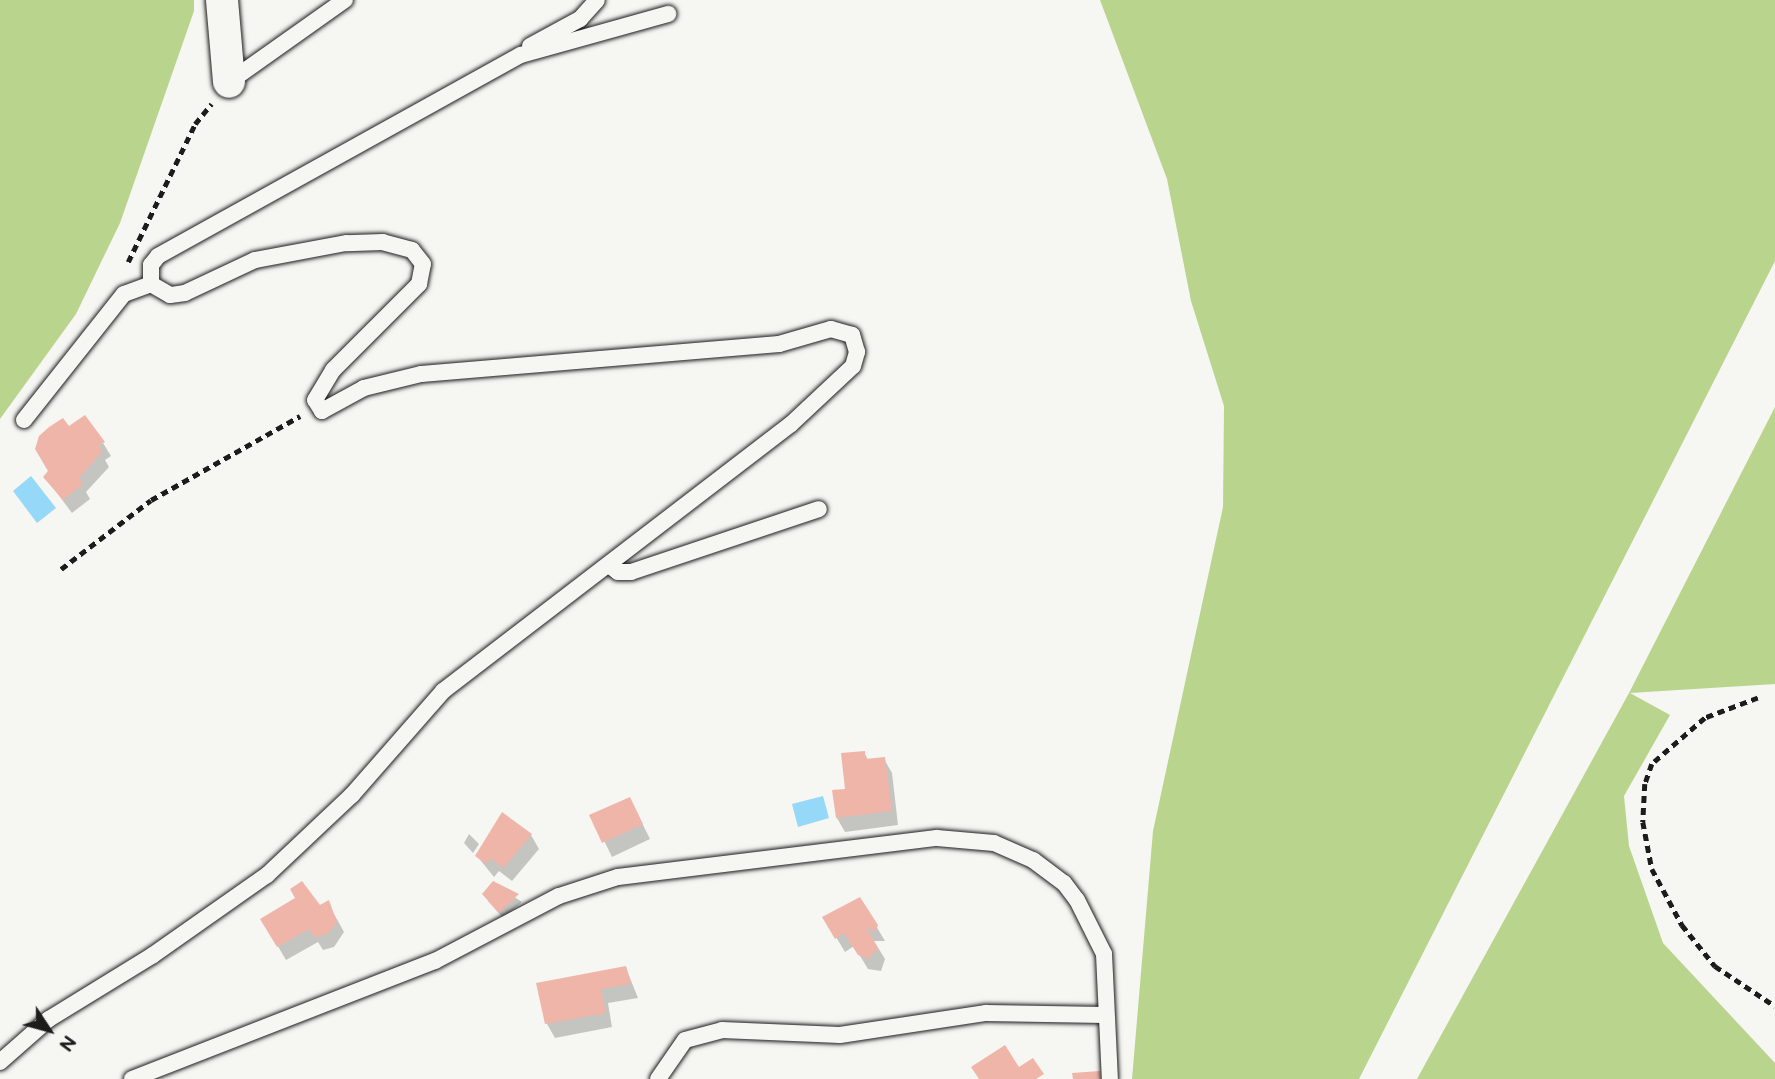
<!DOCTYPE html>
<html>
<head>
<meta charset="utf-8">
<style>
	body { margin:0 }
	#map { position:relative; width:1775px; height:1079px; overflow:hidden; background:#f6f6f2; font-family:"Balsamiq Sans",sans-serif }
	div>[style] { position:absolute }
	.green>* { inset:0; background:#b9d58d }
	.water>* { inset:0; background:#95d8f7 }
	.shadow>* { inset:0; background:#0003 }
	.building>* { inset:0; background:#efb5a9 }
	.path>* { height:4.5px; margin-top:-2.25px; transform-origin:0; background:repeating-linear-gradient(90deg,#1c1c1c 0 7px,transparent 0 12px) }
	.roads { filter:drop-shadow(0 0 2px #1c1c1c) drop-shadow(0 0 2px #1c1c1c) }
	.lane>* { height:16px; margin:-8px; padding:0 8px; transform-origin:8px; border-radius:8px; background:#f6f6f2 }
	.street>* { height:32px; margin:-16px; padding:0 16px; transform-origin:16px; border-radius:16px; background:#f6f6f2 }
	span { translate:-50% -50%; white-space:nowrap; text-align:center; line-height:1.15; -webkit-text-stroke:5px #f6f6f2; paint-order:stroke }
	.north { position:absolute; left:14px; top:995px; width:70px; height:70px; -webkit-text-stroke:5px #f6f6f2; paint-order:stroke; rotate:126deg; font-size:19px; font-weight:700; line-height:28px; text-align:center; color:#1c1c1c }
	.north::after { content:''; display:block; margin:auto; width:24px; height:32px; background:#1c1c1c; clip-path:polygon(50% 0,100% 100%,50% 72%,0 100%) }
</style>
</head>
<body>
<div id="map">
	<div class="green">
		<i style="clip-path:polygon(0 0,194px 0,194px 11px,120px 223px,76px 314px,0 419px)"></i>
		<i style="clip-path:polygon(1100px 0,1775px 0,1775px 261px,1359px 1079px,1132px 1079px,1153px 831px,1223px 507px,1224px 406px,1191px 301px,1167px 179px)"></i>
		<i style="clip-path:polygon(1775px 407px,1775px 684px,1630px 693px,1670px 715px,1624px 796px,1629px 846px,1663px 943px,1775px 1063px,1775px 1079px,1417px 1079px,1629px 693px)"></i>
	</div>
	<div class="water">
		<i style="clip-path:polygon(31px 476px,56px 508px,37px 523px,13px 491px)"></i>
		<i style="clip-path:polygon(823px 796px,829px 818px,798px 827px,792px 804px)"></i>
	</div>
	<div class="shadow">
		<i style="clip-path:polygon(69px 428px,103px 443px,111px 456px,105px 460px,109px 467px,86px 492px,90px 499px,72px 513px,45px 477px)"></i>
		<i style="clip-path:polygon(864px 752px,868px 760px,884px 759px,892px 773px,898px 825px,845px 832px,837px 818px,834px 792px,847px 791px)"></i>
		<i style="clip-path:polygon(637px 813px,650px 839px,612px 857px,592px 816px)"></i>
		<i style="clip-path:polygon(469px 834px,479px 844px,473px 853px,464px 843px)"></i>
		<i style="clip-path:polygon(531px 835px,539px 849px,512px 881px,499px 871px,494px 877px,477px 856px)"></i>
		<i style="clip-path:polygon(494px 884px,522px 902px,503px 918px,488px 901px)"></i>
		<i style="clip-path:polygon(860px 899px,885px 941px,874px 941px,885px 959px,881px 971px,868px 969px,854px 946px,845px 952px,824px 917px)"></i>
		<i style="clip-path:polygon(328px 903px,344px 932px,334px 947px,323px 950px,318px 942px,286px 960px,262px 919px)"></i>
		<i style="clip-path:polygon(626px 968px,638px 998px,608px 1003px,612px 1027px,555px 1038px,547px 1024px,538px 984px)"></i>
	</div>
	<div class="building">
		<i style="clip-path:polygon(85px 415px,105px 442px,99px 445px,102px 452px,79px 478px,83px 484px,63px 500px,43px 477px,48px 471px,35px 449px,39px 436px,49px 427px,63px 418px,69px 426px)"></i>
		<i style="clip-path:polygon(865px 751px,865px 759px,885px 757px,892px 811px,836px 818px,832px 790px,845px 789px,841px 753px)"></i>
		<i style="clip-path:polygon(630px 797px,643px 824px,602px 843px,589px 815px)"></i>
		<i style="clip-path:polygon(502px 812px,532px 834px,503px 868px,490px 858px,486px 864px,475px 856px)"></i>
		<i style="clip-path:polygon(302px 881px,320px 905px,329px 900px,337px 923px,327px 934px,314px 937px,309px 929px,277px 947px,260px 919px,295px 898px,290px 889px)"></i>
		<i style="clip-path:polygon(493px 881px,519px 894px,499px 913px,482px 894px)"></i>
		<i style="clip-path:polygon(860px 897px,878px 925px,876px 931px,867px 928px,878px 949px,868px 959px,858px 955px,844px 933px,835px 939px,822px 917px)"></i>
		<i style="clip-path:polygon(626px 966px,631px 984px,601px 989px,606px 1013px,545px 1024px,536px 983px)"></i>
		<i style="clip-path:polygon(1005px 1045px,1019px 1067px,1033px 1058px,1044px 1074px,1036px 1079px,979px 1079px,971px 1067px)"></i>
		<i style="clip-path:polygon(1100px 1071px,1101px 1079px,1073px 1079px,1072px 1073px)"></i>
	</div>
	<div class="path">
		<i style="left:128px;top:262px;width:153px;rotate:-64.1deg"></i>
		<i style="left:195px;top:124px;width:26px;rotate:-51deg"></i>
		<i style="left:61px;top:569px;width:113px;rotate:-37.5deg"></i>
		<i style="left:151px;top:500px;width:171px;rotate:-29.4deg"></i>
		<i style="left:1758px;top:698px;width:57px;rotate:159.3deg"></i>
		<i style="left:1705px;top:718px;width:70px;rotate:139deg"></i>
		<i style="left:1652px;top:764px;width:21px;rotate:109deg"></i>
		<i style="left:1645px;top:784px;width:38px;rotate:93deg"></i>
		<i style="left:1643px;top:822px;width:48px;rotate:79.2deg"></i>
		<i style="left:1652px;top:869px;width:64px;rotate:61.8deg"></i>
		<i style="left:1682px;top:925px;width:53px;rotate:51.2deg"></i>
		<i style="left:1715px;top:966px;width:72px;rotate:33.7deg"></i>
	</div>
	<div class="roads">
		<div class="lane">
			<i style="left:530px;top:46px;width:57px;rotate:-28.4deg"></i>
			<i style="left:580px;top:19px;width:25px;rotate:-48deg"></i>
			<i style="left:229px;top:82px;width:142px;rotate:-35.3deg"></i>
			<i style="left:24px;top:420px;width:161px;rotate:-51.6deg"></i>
			<i style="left:124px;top:294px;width:29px;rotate:-20deg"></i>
			<i style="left:609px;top:565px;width:11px;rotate:38deg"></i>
			<i style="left:618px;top:572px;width:13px"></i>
			<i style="left:631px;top:572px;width:198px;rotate:-18.5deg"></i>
			<i style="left:0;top:1062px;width:65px;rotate:-41.3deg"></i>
			<i style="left:49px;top:1019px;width:122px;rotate:-31.6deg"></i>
			<i style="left:153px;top:955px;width:139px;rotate:-35.1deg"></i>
			<i style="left:267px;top:875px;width:117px;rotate:-43.3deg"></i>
			<i style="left:352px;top:795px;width:138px;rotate:-48.8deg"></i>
			<i style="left:443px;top:691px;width:437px;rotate:-37.5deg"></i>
			<i style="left:790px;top:425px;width:86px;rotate:-43.1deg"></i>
			<i style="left:853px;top:366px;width:15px;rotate:-74deg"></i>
			<i style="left:857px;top:352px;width:18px;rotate:-106deg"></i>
			<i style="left:852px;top:335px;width:22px;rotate:-164deg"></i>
			<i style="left:831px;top:329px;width:54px;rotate:163.9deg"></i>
			<i style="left:779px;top:344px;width:359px;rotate:175.2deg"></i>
			<i style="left:421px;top:374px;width:59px;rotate:166.2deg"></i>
			<i style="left:364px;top:388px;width:48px;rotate:151.3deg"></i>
			<i style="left:322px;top:411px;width:13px;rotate:-122deg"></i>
			<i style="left:315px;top:400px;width:35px;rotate:-59deg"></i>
			<i style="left:333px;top:370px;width:122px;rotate:-45deg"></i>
			<i style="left:419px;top:284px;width:20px;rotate:-79deg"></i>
			<i style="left:423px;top:264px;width:18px;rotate:-128deg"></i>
			<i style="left:412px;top:250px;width:30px;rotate:-165deg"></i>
			<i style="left:383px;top:242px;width:37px;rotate:178deg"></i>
			<i style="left:346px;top:243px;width:93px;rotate:169.4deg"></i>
			<i style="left:255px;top:260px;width:77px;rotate:154.8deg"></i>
			<i style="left:185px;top:293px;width:15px;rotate:172deg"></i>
			<i style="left:170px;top:295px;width:22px;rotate:-150deg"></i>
			<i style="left:151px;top:284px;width:19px;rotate:-90deg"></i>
			<i style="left:151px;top:265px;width:11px;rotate:-52deg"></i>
			<i style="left:158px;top:256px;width:415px;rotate:-29deg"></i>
			<i style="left:521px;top:55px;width:153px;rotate:-15.6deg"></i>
			<i style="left:132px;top:1079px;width:325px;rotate:-21.3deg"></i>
			<i style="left:435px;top:961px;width:140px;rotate:-27.7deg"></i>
			<i style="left:559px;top:896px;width:62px;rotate:-17.9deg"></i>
			<i style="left:618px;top:877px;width:321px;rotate:-7deg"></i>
			<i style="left:937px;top:838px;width:57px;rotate:5deg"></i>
			<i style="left:994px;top:843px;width:43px;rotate:23.6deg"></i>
			<i style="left:1033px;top:860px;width:39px;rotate:37deg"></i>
			<i style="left:1064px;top:883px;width:21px;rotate:53deg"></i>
			<i style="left:1077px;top:900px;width:60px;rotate:63.4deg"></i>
			<i style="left:1104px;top:954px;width:125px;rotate:87.3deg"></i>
			<i style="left:658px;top:1079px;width:47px;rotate:-55.3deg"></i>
			<i style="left:685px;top:1040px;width:38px;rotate:-15deg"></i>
			<i style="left:722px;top:1030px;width:118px;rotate:2.4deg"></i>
			<i style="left:840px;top:1035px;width:148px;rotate:-8.6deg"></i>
			<i style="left:986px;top:1013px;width:119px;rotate:1deg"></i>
		</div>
		<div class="street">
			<i style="left:222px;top:0;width:82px;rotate:85.1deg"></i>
		</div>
	</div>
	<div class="north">N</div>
</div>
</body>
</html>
